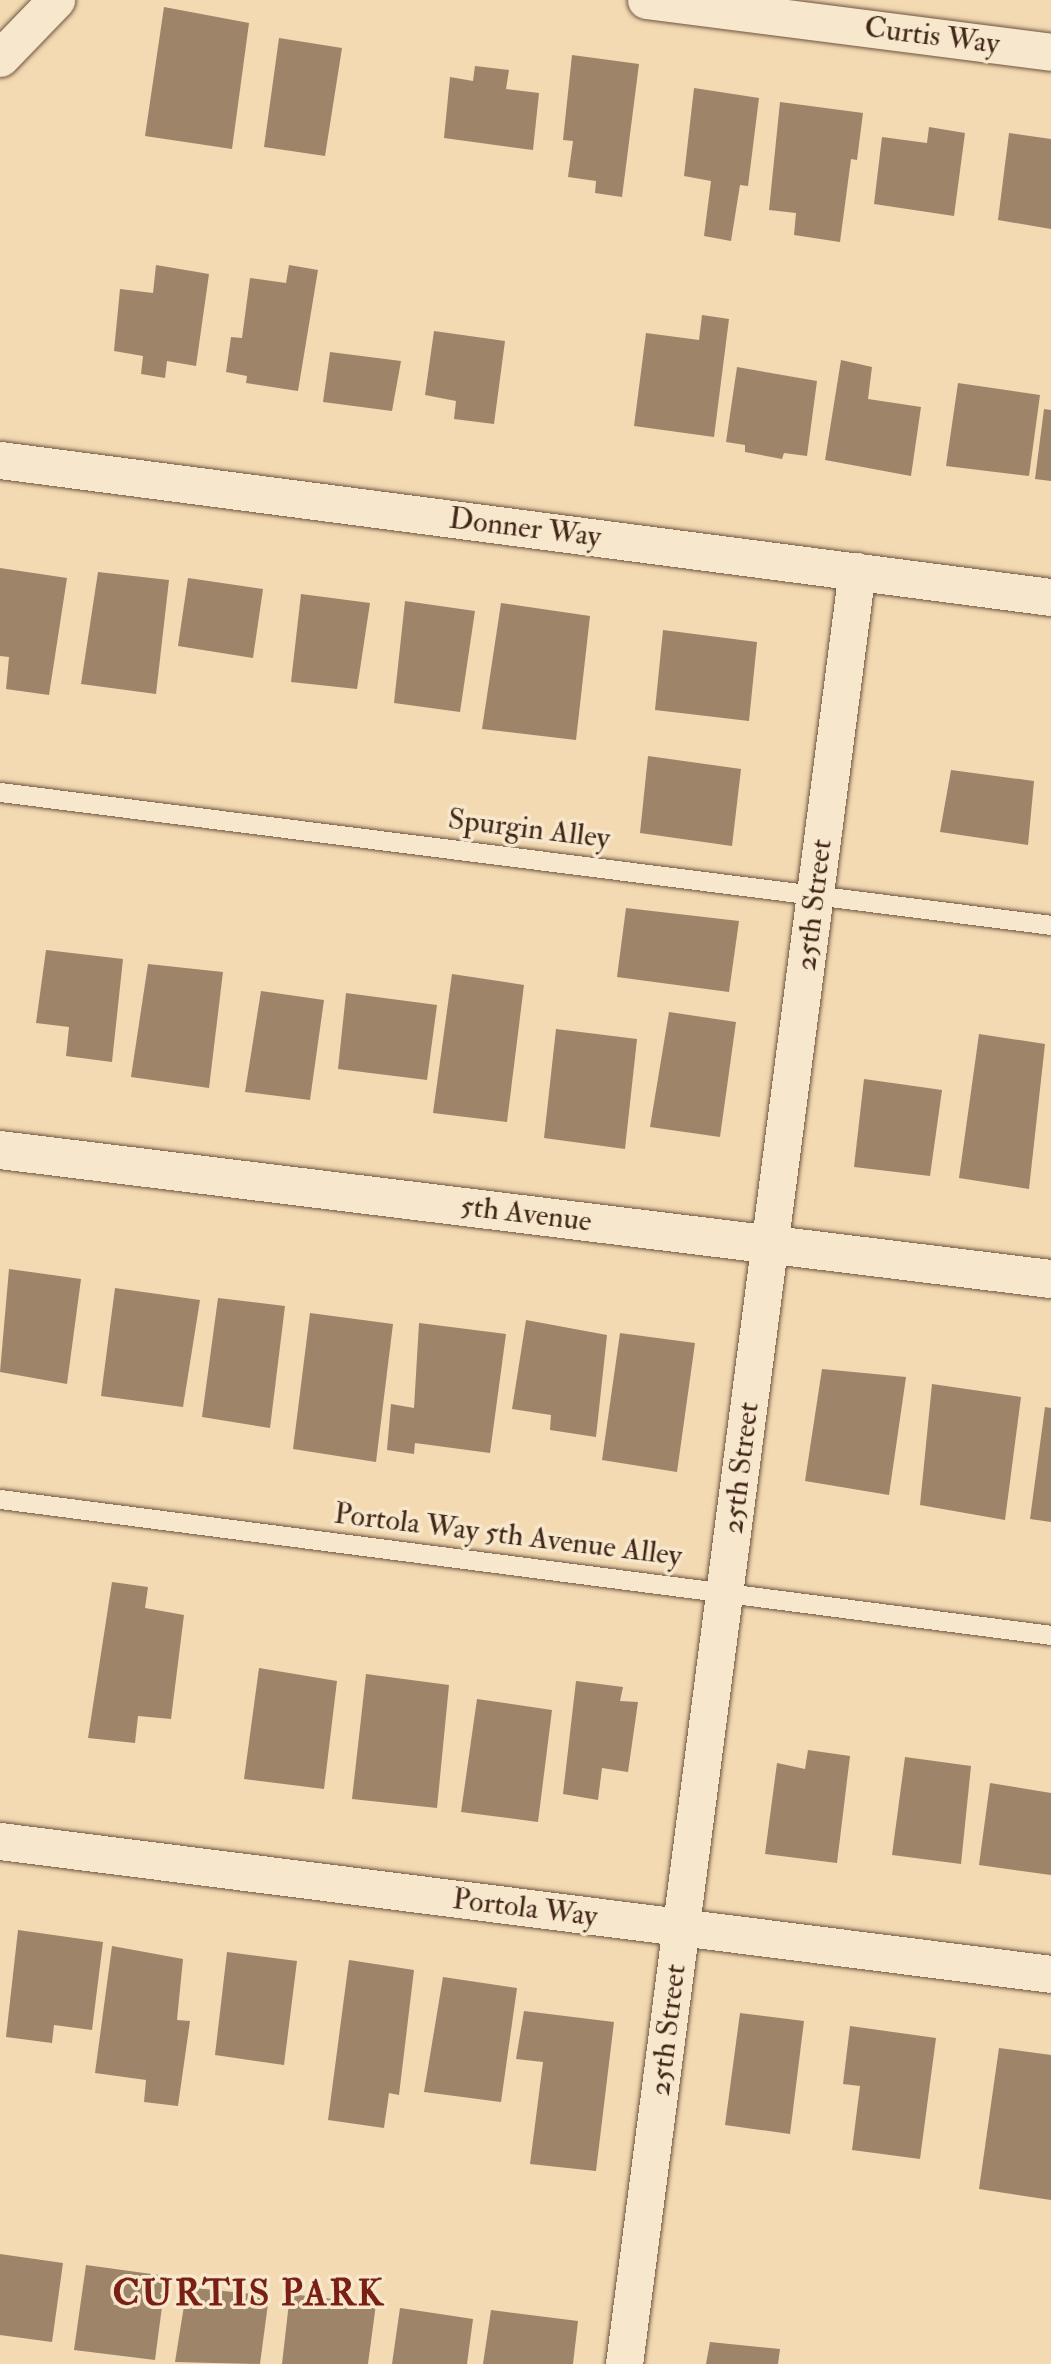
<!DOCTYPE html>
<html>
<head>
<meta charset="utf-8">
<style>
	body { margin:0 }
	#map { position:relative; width:1051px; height:2364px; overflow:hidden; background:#f3dab2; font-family:"IM FELL Double Pica",serif }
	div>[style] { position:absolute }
	.building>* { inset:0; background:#9e8469 }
	.roads { filter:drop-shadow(0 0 2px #6e543f) drop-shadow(0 0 2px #6e543f) }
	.service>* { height:19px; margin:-9.5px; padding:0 9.5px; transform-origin:9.5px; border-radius:9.5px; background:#f7e7cd }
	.minor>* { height:37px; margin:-18.5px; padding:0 18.5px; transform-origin:18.5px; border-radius:18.5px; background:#f7e7cd }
	.tertiary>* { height:38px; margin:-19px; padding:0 19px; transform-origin:19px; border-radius:19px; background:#f7e7cd }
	span { translate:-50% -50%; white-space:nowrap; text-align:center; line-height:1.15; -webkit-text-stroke:7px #f7e7cd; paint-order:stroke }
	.street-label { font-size:30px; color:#422719 }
	.district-label { font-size:37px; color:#7a1f14; font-weight:700; letter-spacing:2px }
</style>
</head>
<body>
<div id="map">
	<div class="building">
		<i style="clip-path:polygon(164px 7px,249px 23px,232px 149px,145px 136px)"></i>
		<i style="clip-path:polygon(279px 38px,342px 48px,325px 156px,264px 147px)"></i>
		<i style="clip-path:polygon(572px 55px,639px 64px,622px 197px,595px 193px,596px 181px,568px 177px,573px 141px,563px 140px)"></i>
		<i style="clip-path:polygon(475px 66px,509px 70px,506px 89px,539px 93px,533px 150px,444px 138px,450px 77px,473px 81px)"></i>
		<i style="clip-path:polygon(694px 88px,759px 98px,748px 186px,740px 185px,731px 241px,704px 236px,711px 181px,684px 176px)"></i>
		<i style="clip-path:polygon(780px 102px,863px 113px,857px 160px,851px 159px,840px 242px,794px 235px,796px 213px,769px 210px)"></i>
		<i style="clip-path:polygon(929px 127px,965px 133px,954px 216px,874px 204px,882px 137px,927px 143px)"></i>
		<i style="clip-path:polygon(1009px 133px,1051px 139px,1051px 229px,998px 220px)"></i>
		<i style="clip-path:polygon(156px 265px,209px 274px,196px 366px,167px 361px,165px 378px,141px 374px,143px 356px,114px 351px,120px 289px,153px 293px)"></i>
		<i style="clip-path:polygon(289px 265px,318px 270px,298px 391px,246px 383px,247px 376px,226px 372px,231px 337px,242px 338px,250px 278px,286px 283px)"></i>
		<i style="clip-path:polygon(702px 315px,729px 319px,714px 437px,634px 426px,646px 333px,699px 340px)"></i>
		<i style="clip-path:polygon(434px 331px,505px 341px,494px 424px,454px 419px,456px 401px,425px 395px)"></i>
		<i style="clip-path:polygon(330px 352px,401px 361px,392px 411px,323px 402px)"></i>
		<i style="clip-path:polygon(841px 360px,872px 367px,868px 399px,921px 407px,911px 476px,825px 460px)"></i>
		<i style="clip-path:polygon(737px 367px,817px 381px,807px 456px,784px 453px,782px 459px,745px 452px,745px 445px,726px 442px)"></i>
		<i style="clip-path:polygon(958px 383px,1040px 395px,1029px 476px,946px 466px)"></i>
		<i style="clip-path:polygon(1044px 409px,1051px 410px,1051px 481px,1035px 479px)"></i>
		<i style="clip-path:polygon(0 568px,67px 578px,49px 695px,6px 689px,9px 657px,0 656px)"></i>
		<i style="clip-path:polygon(98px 572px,169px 580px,156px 694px,81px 684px)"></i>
		<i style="clip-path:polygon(188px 578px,263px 589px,253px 658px,178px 646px)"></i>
		<i style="clip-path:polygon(301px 594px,370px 603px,357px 689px,291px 682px)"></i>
		<i style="clip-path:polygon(405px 601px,475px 611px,460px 712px,394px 703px)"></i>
		<i style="clip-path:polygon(501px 603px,590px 616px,576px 740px,482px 729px)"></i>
		<i style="clip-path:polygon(663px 630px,757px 642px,749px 721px,655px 710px)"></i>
		<i style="clip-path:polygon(648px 756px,741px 769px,732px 846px,640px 833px)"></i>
		<i style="clip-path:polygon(951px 770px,1034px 781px,1028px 845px,940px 832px)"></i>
		<i style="clip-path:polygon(626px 908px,739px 921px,729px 992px,617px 977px)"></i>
		<i style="clip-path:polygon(46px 950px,123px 959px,112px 1062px,66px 1056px,69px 1027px,36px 1023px)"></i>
		<i style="clip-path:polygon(148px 964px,223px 972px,209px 1088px,131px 1077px)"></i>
		<i style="clip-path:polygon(452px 974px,524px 985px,507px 1122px,433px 1113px)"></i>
		<i style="clip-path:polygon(261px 991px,324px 1000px,310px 1100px,245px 1092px)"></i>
		<i style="clip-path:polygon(346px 993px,437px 1005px,427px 1080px,338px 1069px)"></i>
		<i style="clip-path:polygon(669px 1012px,736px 1022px,720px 1137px,650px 1127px)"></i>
		<i style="clip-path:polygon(556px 1029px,637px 1039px,625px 1149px,544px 1138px)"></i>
		<i style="clip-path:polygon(979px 1034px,1045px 1044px,1029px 1189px,959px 1178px)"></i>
		<i style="clip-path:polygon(864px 1079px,942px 1090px,930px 1176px,854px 1167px)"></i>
		<i style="clip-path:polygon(9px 1269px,81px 1279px,67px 1384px,0 1372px)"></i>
		<i style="clip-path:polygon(115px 1288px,200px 1300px,183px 1407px,101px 1396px)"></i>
		<i style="clip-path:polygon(218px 1298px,285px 1306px,270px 1428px,202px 1417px)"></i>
		<i style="clip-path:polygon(310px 1313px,393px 1324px,376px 1462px,293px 1449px)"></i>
		<i style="clip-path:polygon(526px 1320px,607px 1335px,596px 1437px,550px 1430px,551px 1415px,512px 1409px)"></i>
		<i style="clip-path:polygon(419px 1323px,506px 1334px,490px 1453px,415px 1443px,414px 1454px,387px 1450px,391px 1404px,414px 1408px)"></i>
		<i style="clip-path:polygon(620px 1333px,695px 1343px,677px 1472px,602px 1460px)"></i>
		<i style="clip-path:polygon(822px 1369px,906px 1377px,889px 1495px,805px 1481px)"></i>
		<i style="clip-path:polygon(932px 1384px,1021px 1397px,1005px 1520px,920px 1505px)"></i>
		<i style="clip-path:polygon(1045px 1407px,1051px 1408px,1051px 1522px,1030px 1519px)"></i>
		<i style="clip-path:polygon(112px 1582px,148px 1587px,145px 1608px,184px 1615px,171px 1719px,138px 1716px,135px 1743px,88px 1738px)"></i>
		<i style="clip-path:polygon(259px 1668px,337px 1681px,324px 1789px,244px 1779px)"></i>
		<i style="clip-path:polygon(366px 1674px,449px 1685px,437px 1808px,352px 1799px)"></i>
		<i style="clip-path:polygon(576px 1681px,623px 1687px,620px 1701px,638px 1702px,628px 1772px,602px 1768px,598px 1800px,563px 1794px)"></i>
		<i style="clip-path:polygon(477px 1699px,552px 1710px,538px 1822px,461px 1812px)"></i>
		<i style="clip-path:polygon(808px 1750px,850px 1756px,837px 1863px,765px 1854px,777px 1763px,805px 1769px)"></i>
		<i style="clip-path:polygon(905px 1757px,971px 1766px,961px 1864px,892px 1855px)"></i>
		<i style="clip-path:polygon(990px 1783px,1051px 1793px,1051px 1875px,979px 1865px)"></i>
		<i style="clip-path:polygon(18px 1930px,103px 1942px,92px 2030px,54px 2025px,52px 2043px,6px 2037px)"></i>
		<i style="clip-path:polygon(112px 1946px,183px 1959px,177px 2020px,190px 2021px,178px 2106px,144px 2102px,146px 2080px,95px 2073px)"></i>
		<i style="clip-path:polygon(227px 1952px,297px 1961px,284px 2065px,215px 2055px)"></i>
		<i style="clip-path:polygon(349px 1960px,414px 1970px,399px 2095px,389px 2093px,384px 2128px,328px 2120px)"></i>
		<i style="clip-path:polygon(443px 1977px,517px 1988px,501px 2102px,424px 2092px)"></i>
		<i style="clip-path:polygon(524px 2011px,614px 2022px,596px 2171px,530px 2164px,543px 2062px,516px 2059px)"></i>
		<i style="clip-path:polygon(740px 2013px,804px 2021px,790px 2134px,725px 2125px)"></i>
		<i style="clip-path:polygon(850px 2026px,936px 2038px,920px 2159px,852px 2150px,860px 2086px,843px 2084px)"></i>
		<i style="clip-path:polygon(999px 2048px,1051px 2055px,1051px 2200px,979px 2189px)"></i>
		<i style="clip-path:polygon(0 2254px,63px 2263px,52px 2342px,0 2335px)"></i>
		<i style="clip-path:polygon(86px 2265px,166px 2276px,155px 2360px,74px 2350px)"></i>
		<i style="clip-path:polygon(187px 2287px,269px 2296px,260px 2364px,175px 2362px)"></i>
		<i style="clip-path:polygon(290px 2294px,376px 2304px,368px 2364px,282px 2364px)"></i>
		<i style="clip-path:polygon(400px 2308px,473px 2319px,467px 2364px,392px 2364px)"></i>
		<i style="clip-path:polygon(491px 2310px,578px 2321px,573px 2364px,483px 2364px)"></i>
		<i style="clip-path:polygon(710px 2342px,780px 2349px,778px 2364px,706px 2364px)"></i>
	</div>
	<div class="roads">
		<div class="service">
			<i style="left:0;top:792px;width:1059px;rotate:7.21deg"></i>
			<i style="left:0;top:1499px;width:1060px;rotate:7.37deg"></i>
		</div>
		<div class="minor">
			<i style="left:646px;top:0;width:408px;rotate:7.3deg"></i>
			<i style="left:0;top:58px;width:81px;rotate:-46deg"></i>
			<i style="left:0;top:460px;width:1060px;rotate:7.43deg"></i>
			<i style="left:0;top:1841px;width:1059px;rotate:7.21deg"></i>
			<i style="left:624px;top:2364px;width:1808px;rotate:-82.6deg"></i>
		</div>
		<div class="tertiary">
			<i style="left:0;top:1150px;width:1059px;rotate:7deg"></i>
		</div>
	</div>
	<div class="street-label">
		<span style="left:932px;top:36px;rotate:7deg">Curtis Way</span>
		<span style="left:525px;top:528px;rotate:7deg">Donner Way</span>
		<span style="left:529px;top:829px;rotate:7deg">Spurgin Alley</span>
		<span style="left:814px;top:905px;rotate:-83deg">25th Street</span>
		<span style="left:526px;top:1214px;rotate:7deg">5th Avenue</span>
		<span style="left:741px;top:1468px;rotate:-83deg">25th Street</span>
		<span style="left:508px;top:1535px;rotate:7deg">Portola Way 5th Avenue Alley</span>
		<span style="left:525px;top:1908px;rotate:7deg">Portola Way</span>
		<span style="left:668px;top:2030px;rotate:-83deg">25th Street</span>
	</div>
	<div class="district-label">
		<span style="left:249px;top:2294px">CURTIS PARK</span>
	</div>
</div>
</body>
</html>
